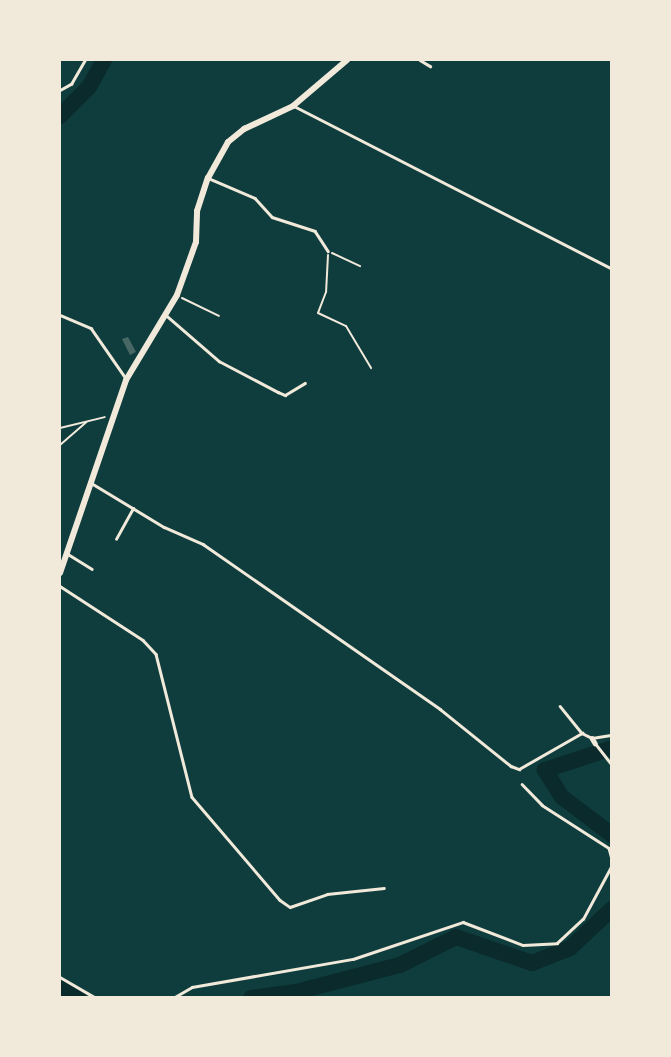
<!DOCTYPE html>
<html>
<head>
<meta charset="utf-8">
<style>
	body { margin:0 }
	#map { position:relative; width:671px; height:1057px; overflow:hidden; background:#0f3d3e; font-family:"Open Sans",sans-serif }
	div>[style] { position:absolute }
	.river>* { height:16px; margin:-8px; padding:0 8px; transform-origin:8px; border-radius:8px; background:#0a2a2b }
	.building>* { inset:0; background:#486865 }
	.path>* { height:2px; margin:-1px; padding:0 1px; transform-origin:1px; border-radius:1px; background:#f1e9da }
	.service>* { height:2.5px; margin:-1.25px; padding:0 1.25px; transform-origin:1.25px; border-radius:1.25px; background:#f1e9da }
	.minor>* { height:4.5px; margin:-2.25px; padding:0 2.25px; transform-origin:2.25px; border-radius:2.25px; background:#f1e9da }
	.tertiary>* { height:6px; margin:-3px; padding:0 3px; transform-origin:3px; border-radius:3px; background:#f1e9da }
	span { translate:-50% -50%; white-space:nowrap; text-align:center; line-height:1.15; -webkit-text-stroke:7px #f1e9da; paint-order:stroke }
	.frame { position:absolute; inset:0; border:61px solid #f1e9da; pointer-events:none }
</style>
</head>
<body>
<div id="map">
	<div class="river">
		<i style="left:60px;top:116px;width:41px;rotate:-45deg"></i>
		<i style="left:89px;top:87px;width:31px;rotate:-61deg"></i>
		<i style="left:612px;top:748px;width:71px;rotate:161.8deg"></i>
		<i style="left:545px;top:770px;width:32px;rotate:58deg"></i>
		<i style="left:562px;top:797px;width:63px;rotate:37.2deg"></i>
		<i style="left:60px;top:987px;width:22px;rotate:30deg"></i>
		<i style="left:251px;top:998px;width:45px;rotate:-7.6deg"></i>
		<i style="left:296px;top:992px;width:107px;rotate:-14.6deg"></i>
		<i style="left:400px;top:965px;width:63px;rotate:-26.6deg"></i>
		<i style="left:456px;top:937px;width:80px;rotate:18.9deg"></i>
		<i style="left:532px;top:963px;width:41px;rotate:-21.5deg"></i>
		<i style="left:570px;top:948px;width:57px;rotate:-42.9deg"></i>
	</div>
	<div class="building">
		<i style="clip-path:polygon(128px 337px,136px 352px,130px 355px,122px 339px)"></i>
	</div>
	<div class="path">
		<i style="left:332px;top:253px;width:31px;rotate:25deg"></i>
		<i style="left:328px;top:255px;width:37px;rotate:93deg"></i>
		<i style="left:326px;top:292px;width:22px;rotate:111deg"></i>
		<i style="left:318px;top:313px;width:31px;rotate:25deg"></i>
		<i style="left:346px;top:326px;width:49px;rotate:59.2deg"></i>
		<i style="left:182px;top:298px;width:41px;rotate:25.9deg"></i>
		<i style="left:60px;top:428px;width:46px;rotate:-13.7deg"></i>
		<i style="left:60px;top:445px;width:35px;rotate:-41deg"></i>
	</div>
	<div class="service">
		<i style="left:420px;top:60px;width:12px;rotate:31deg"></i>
		<i style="left:60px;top:90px;width:13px;rotate:-29deg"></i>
		<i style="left:71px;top:84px;width:28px;rotate:-60deg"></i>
		<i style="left:296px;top:107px;width:355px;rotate:27.1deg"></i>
		<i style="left:208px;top:178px;width:51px;rotate:23.1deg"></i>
		<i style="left:255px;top:198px;width:25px;rotate:48deg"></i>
		<i style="left:272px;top:217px;width:45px;rotate:18deg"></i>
		<i style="left:315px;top:231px;width:24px;rotate:57deg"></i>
		<i style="left:60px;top:315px;width:34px;rotate:23deg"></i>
		<i style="left:91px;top:328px;width:60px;rotate:55.2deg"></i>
		<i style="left:167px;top:316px;width:69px;rotate:40.9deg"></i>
		<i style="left:219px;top:361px;width:67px;rotate:27.7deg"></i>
		<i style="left:278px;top:392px;width:8px;rotate:23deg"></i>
		<i style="left:285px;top:395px;width:23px;rotate:-31deg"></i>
		<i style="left:93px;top:484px;width:83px;rotate:31.2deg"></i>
		<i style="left:164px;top:527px;width:43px;rotate:23.6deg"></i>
		<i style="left:203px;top:544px;width:289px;rotate:34.8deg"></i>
		<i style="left:440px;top:709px;width:91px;rotate:38.8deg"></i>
		<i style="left:511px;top:766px;width:9px;rotate:21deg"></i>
		<i style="left:519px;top:769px;width:73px;rotate:-29.7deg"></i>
		<i style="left:582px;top:733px;width:11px;rotate:27deg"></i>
		<i style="left:592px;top:738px;width:20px;rotate:-9deg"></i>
		<i style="left:116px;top:539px;width:35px;rotate:-61deg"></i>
		<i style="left:68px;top:554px;width:28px;rotate:32deg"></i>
		<i style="left:60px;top:586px;width:99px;rotate:33deg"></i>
		<i style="left:143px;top:640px;width:19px;rotate:47deg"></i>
		<i style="left:156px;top:654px;width:147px;rotate:75.9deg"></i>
		<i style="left:192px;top:797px;width:135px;rotate:49.5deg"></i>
		<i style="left:280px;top:900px;width:12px;rotate:35deg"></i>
		<i style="left:290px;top:907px;width:39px;rotate:-19deg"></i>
		<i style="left:327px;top:894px;width:57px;rotate:-6deg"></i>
		<i style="left:560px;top:706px;width:35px;rotate:51deg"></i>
		<i style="left:595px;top:743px;width:28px;rotate:52deg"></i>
		<i style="left:522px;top:784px;width:29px;rotate:46deg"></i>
		<i style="left:542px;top:805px;width:80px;rotate:32.7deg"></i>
		<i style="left:609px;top:848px;width:11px;rotate:75deg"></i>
		<i style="left:60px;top:977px;width:42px;rotate:30.3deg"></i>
		<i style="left:173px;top:998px;width:22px;rotate:-30deg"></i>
		<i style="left:192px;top:987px;width:163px;rotate:-9.9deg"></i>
		<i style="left:353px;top:959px;width:116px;rotate:-18.6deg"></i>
		<i style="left:463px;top:922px;width:64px;rotate:21deg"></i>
		<i style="left:523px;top:945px;width:34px;rotate:-3deg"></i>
		<i style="left:557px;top:943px;width:35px;rotate:-43deg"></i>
		<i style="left:583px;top:919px;width:61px;rotate:-61.8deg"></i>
	</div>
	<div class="minor">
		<i style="left:592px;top:738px;width:6px;rotate:59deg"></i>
	</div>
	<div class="tertiary">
		<i style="left:60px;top:573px;width:204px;rotate:-71.1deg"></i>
		<i style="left:126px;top:380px;width:99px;rotate:-59deg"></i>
		<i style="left:177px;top:295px;width:56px;rotate:-70.3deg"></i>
		<i style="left:196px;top:242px;width:31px;rotate:-88deg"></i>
		<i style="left:197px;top:211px;width:35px;rotate:-72deg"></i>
		<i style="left:208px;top:178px;width:41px;rotate:-60.9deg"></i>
		<i style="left:228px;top:142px;width:21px;rotate:-39deg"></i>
		<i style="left:244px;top:129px;width:54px;rotate:-25.1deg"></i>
		<i style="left:293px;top:106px;width:71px;rotate:-40.4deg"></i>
	</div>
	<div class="frame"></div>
</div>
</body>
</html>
